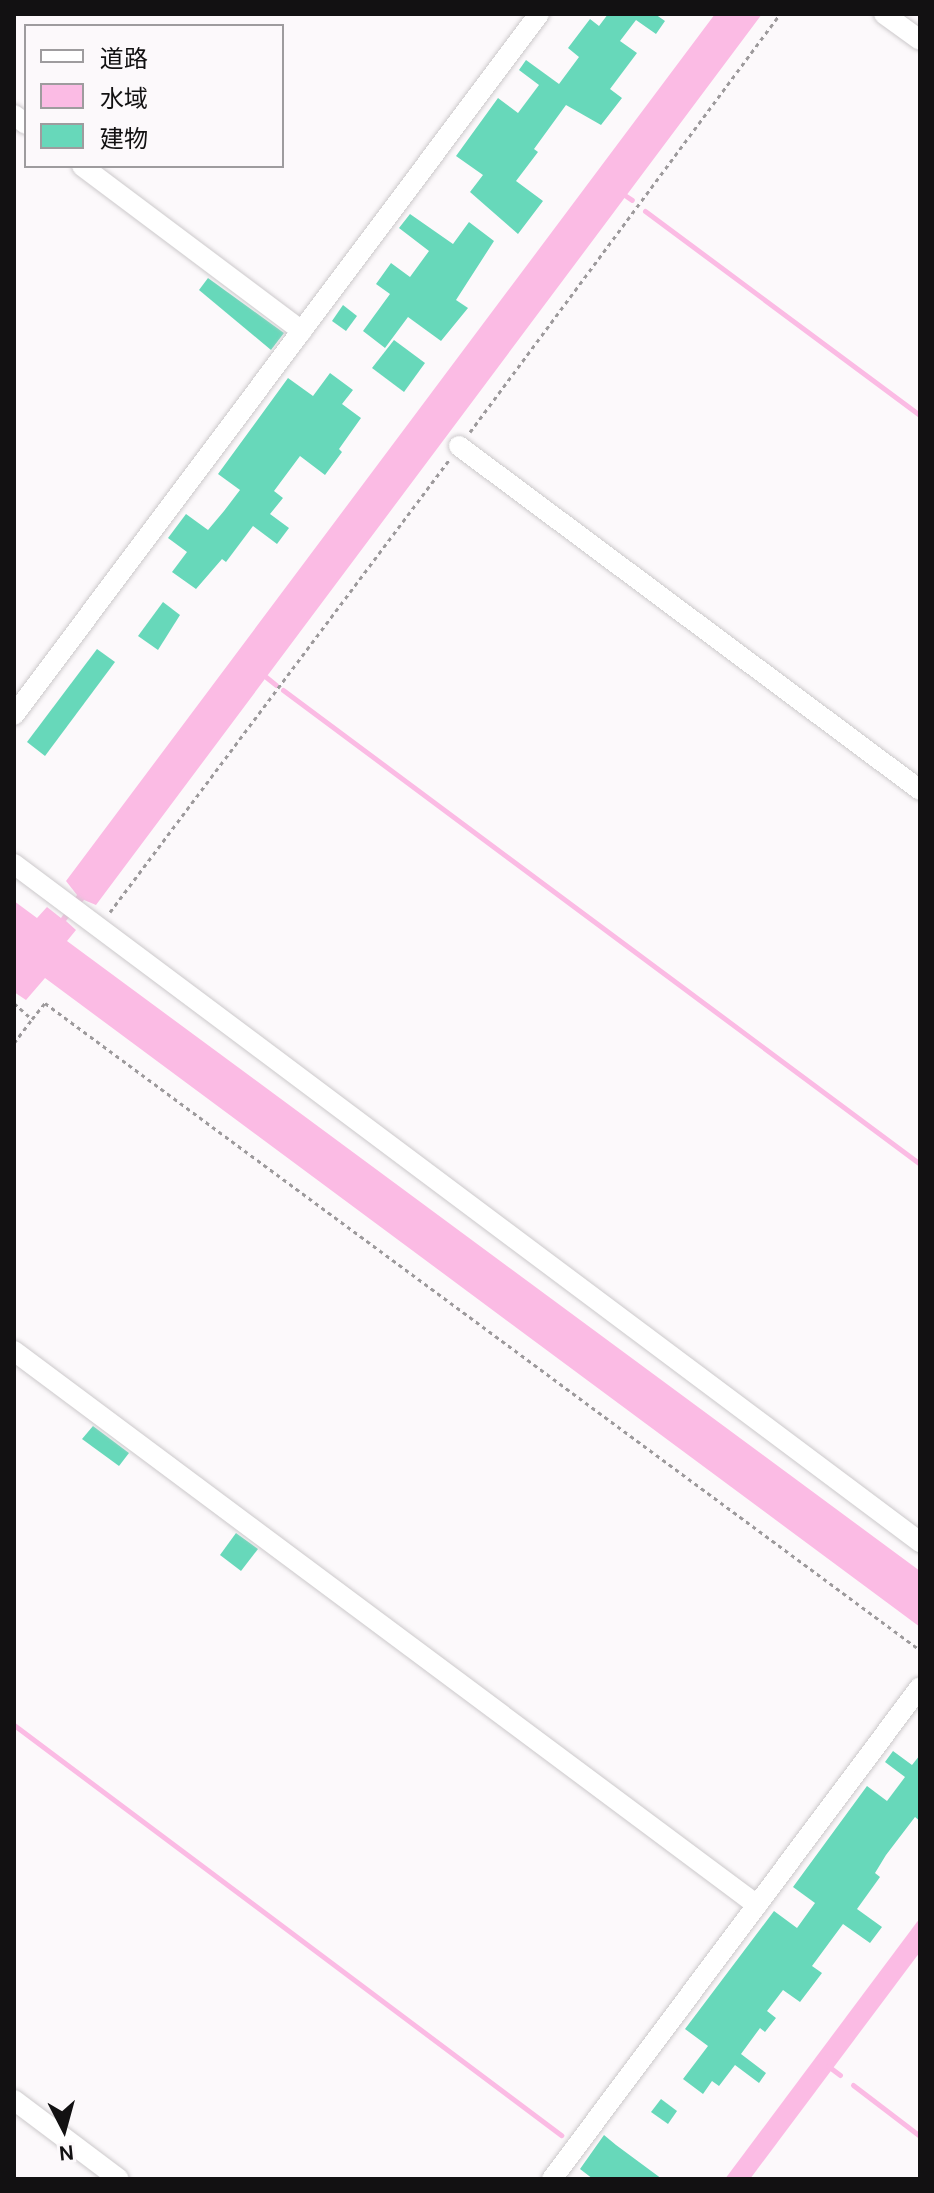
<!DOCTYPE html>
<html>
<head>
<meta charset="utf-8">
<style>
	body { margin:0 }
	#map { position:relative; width:934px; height:2193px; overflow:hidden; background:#fcf9fb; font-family:Karla,"Noto Sans JP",sans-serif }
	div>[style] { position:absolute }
	.water>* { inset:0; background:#fbbbe4 }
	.stream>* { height:5px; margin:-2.5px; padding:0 2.5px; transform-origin:2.5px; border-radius:2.5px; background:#fbbbe4 }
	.building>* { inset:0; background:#67d8ba }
	.path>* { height:3px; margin-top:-1.5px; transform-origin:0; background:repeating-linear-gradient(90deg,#9d9a9c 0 4px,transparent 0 8px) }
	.roads { filter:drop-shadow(0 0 2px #ccc9cb) drop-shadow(0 0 2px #ccc9cb) }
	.minor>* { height:20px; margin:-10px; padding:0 10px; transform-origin:10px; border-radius:10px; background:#fff }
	span { translate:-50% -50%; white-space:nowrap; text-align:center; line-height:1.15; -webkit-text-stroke:6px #fcf9fb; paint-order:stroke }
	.frame { position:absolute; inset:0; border:16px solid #121112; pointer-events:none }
	.legend { position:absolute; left:24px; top:24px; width:260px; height:144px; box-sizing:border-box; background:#fcf9fb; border:2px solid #9e9c9e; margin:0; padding:10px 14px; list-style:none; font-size:24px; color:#121112 }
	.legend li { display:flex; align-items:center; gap:16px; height:40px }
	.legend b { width:40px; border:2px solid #9e9c9e }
	.north { position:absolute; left:24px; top:2089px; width:80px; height:80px; -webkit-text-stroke:6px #fcf9fb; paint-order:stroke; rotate:174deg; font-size:22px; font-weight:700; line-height:32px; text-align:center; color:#121112 }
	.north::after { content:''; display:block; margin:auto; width:28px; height:36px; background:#121112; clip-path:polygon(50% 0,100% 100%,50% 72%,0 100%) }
</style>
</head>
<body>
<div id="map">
	<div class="water">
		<i style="clip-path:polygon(715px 14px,762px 14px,96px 905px,84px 900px,66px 921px,76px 930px,67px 941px,920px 1571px,920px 1627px,45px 978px,26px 1000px,14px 992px,14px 901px,37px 918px,47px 907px,61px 918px,77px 895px,66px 881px)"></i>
		<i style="clip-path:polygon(920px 1918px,920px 1952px,750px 2179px,725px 2179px)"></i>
	</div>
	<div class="stream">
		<i style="left:626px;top:196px;width:7px;rotate:34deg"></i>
		<i style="left:645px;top:211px;width:342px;rotate:36.6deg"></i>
		<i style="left:266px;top:677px;width:13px;rotate:39deg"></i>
		<i style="left:283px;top:690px;width:794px;rotate:36.65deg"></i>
		<i style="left:14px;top:1725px;width:684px;rotate:36.85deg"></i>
		<i style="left:828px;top:2066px;width:15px;rotate:37deg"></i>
		<i style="left:853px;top:2085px;width:84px;rotate:37.3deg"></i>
	</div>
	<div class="building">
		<i style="clip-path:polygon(608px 14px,655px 14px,665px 21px,656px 34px,636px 20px,620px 41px,637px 53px,610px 89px,622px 98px,601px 125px,566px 105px,534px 149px,538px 152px,516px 181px,543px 201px,518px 234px,470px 192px,483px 175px,456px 156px,498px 98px,518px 113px,539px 85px,519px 70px,526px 60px,559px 84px,579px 57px,568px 48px,590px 19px,599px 26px)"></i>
		<i style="clip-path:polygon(410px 214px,453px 244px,469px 222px,494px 241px,456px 300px,468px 308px,441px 341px,408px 317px,385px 348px,363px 331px,390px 294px,376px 284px,391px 263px,410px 277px,429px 251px,399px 228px)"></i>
		<i style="clip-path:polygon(208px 278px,284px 333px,271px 350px,199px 290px)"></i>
		<i style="clip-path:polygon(343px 305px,357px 316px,346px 331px,332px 321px)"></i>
		<i style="clip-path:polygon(394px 340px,425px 363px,404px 392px,372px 368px)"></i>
		<i style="clip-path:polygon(330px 373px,353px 390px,342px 404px,361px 418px,339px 449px,342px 452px,325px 475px,300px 456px,274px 491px,283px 498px,270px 514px,289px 528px,277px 544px,253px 526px,226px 562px,222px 559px,196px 589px,172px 572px,187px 552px,168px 538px,186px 514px,208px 530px,224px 511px,240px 490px,218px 474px,288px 378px,313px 396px)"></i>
		<i style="clip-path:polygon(163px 602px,180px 615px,158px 650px,138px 636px)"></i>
		<i style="clip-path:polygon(97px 649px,115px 662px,45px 756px,27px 742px)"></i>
		<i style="clip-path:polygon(93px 1426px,129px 1453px,119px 1466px,82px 1439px)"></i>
		<i style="clip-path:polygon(236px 1533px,258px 1549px,241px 1571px,220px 1555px)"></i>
		<i style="clip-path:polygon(893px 1751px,912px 1765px,920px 1755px,920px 1821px,915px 1817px,886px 1855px,875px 1873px,880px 1877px,857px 1909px,882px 1927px,870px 1943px,843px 1924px,812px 1966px,822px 1973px,800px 2002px,783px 1990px,767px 2011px,776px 2018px,765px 2032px,760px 2028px,741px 2054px,766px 2073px,759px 2083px,735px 2065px,719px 2086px,712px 2081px,703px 2094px,683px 2079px,708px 2046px,685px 2029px,774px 1911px,797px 1928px,815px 1903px,793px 1887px,867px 1786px,887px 1801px,905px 1777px,885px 1762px)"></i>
		<i style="clip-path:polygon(661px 2099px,677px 2111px,668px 2124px,651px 2112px)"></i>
		<i style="clip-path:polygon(604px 2135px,616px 2145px,662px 2179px,593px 2179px,580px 2169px)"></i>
	</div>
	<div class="path">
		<i style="left:470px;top:432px;width:520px;rotate:-53.44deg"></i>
		<i style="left:110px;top:912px;width:565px;rotate:-53.13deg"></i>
		<i style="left:14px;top:1003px;width:24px;rotate:42deg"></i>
		<i style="left:32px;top:1019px;width:21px;rotate:-51deg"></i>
		<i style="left:45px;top:1003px;width:1088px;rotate:36.48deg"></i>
		<i style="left:14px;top:1043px;width:30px;rotate:-53deg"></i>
	</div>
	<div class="roads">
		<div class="minor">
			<i style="left:884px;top:14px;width:44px;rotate:35.8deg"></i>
			<i style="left:14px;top:115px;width:15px;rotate:37deg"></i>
			<i style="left:82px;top:166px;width:275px;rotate:36.9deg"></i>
			<i style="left:459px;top:446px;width:575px;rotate:36.73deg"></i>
			<i style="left:14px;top:715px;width:876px;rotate:-53.17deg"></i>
			<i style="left:14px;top:864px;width:1132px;rotate:36.81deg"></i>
			<i style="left:14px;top:1351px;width:927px;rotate:36.71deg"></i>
			<i style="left:14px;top:2100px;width:131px;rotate:37deg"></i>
			<i style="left:552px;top:2179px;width:614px;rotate:-53.2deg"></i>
		</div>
	</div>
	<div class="frame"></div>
	<ul class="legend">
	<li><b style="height:10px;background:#fff"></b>道路</li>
	<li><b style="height:22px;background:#fbbbe4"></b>水域</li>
	<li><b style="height:22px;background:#67d8ba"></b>建物</li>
	</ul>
	<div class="north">N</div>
</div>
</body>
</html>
